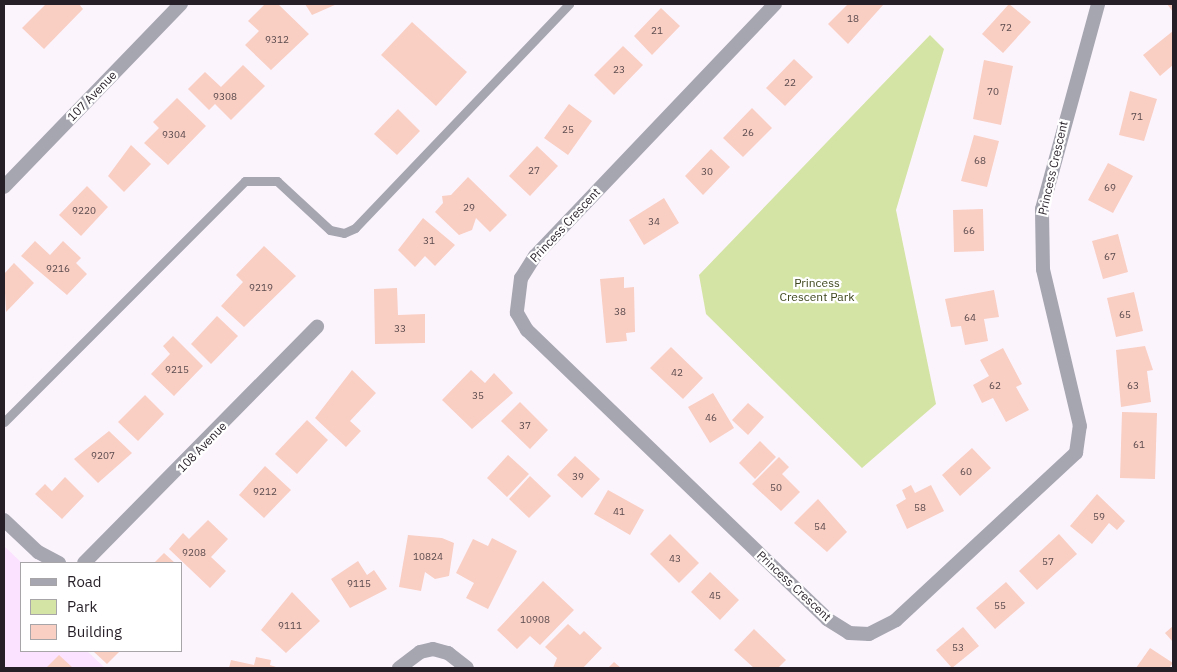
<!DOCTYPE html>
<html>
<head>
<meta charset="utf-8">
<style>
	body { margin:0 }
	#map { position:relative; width:1177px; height:672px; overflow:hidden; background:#fcf4fd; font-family:"IBM Plex Sans",sans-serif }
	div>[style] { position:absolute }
	.built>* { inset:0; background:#fbe2fe }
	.green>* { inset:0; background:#d4e4a4 }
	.building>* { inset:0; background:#f9cec3 }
	.service>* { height:9px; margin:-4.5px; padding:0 4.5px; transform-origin:4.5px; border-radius:4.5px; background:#a6a6b1 }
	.minor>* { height:14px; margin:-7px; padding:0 7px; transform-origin:7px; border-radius:7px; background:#a6a6b1 }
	span { translate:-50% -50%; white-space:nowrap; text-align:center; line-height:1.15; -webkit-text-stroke:4.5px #fff; paint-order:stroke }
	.number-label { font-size:10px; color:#5b4b4e }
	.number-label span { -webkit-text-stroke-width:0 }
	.street-label { font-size:12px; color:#261f27 }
	.park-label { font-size:12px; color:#3c451b }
	.frame { position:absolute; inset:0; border:5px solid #261f27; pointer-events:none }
	.legend { position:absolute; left:20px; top:562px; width:162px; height:90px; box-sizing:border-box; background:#fff; border:1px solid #a8a5a9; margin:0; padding:6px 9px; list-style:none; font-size:15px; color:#261f27 }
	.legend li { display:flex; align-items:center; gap:10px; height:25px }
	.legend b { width:25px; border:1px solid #a8a5a9 }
</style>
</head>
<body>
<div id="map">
	<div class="built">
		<i style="clip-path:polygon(4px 546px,22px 563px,21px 651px,87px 651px,105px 668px,4px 668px)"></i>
	</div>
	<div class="green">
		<i style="clip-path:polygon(930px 35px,944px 49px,896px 210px,936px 404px,862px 468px,706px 314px,699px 275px)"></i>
	</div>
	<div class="building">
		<i style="clip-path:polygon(46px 4px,79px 4px,83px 9px,44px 49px,22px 28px)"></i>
		<i style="clip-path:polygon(265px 4px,278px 4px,309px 34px,271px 70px,245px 45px,259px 31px,248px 21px)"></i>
		<i style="clip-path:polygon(305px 4px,337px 4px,312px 15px)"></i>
		<i style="clip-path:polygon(848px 4px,884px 4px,848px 44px,828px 24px)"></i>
		<i style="clip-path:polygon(1009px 4px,1031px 22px,1003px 53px,982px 34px)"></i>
		<i style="clip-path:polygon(1167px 4px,1173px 4px,1173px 12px)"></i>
		<i style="clip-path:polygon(661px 8px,680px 26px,652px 55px,634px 36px)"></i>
		<i style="clip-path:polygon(412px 22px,467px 72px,436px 106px,381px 55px)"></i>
		<i style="clip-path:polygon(1173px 31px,1173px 65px,1160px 76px,1143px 55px)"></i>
		<i style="clip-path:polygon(623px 46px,643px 65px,614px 95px,594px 75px)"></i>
		<i style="clip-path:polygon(794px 59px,813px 77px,785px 106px,766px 88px)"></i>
		<i style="clip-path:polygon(984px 60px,1013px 66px,1001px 125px,973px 119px)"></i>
		<i style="clip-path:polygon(243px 65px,265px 86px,231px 120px,215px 104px,209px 110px,188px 89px,205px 72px,221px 87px)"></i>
		<i style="clip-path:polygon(1130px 91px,1157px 99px,1144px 141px,1119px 135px)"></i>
		<i style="clip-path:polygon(177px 98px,206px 126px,168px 165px,144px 143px,159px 128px,153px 122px)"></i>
		<i style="clip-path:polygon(569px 104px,592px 121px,568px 155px,544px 138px)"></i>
		<i style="clip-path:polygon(752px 108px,772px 128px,743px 157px,723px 138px)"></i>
		<i style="clip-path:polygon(398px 109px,420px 131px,397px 155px,374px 134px)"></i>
		<i style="clip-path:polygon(974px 135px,999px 141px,987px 187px,961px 181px)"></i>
		<i style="clip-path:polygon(131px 145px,151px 164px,124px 192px,108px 176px)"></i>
		<i style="clip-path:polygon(537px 146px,558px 166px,530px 196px,509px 176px)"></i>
		<i style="clip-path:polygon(711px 149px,730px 167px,703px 195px,685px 176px)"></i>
		<i style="clip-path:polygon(1108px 163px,1133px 176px,1113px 213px,1088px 200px)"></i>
		<i style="clip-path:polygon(468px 177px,507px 215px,490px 232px,476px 218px,472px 230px,459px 235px,435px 212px,443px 203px,442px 196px,451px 195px)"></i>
		<i style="clip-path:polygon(87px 186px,108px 207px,81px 236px,59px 215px)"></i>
		<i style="clip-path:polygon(664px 198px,679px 223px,644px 245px,629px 220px)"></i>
		<i style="clip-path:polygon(983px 209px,984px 251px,954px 252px,953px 210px)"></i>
		<i style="clip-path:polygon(423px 218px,455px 245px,435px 266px,425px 256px,415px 267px,398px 250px)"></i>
		<i style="clip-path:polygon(1118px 234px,1128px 272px,1103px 279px,1092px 241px)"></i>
		<i style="clip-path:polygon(35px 241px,50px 255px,63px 241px,81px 258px,76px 263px,87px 274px,67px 295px,21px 256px)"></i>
		<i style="clip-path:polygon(264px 246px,296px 276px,244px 327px,221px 306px,243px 282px,236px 275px)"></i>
		<i style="clip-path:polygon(14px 263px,34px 283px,6px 312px,4px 274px)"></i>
		<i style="clip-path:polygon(624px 277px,624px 288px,634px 287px,635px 332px,626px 333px,627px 341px,606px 343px,600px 279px)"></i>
		<i style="clip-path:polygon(397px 288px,398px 315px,425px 314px,425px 343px,375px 344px,374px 289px)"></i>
		<i style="clip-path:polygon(994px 290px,999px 317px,984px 319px,988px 341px,965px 345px,961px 326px,951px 327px,945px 299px)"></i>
		<i style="clip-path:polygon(1134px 292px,1143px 331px,1116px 337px,1107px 298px)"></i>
		<i style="clip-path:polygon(217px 316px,238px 336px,211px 364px,191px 344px)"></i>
		<i style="clip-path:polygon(173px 336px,203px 366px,174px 396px,151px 374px,170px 354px,163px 346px)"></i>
		<i style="clip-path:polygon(1145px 346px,1153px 370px,1147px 371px,1151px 402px,1121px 407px,1116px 350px)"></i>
		<i style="clip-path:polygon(671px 347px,703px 378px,683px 399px,650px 368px)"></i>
		<i style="clip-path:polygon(1003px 348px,1022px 384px,1016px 387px,1029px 410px,1006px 422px,993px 398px,982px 403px,973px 385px,989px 376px,980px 360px)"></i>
		<i style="clip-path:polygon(352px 370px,376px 393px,350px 421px,361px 431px,346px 447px,315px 418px)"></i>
		<i style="clip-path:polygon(471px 370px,485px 383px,494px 373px,513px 393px,472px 429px,442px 400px)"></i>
		<i style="clip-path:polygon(713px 393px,734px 428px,710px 443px,688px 407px)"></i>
		<i style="clip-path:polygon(145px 395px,164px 414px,138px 441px,118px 422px)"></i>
		<i style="clip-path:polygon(520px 402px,548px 430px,530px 449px,501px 421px)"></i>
		<i style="clip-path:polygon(748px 403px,764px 417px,748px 435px,732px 420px)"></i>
		<i style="clip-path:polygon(1122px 412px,1157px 413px,1155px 479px,1120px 478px)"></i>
		<i style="clip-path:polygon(307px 420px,328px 440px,297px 474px,275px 454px)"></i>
		<i style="clip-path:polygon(109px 431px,132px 453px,98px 483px,74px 459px)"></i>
		<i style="clip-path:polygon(760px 441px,776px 457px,755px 479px,739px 463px)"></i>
		<i style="clip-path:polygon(972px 448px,991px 468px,960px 496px,942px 475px)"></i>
		<i style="clip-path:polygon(508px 455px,529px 474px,507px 497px,487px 478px)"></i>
		<i style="clip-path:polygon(575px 456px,600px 479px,582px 498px,557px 475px)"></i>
		<i style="clip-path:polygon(779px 457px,789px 467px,782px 474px,800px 492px,781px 511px,752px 484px)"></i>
		<i style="clip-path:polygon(265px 466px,291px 490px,264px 518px,239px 495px)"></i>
		<i style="clip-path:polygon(530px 476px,551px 496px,529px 518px,509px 499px)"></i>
		<i style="clip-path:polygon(65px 477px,84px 496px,62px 519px,35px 494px,45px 484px,52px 491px)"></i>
		<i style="clip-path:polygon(911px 485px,915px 493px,931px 485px,944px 511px,907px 529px,896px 505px,906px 499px,902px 490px)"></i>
		<i style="clip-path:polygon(608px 490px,644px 510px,630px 535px,594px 514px)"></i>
		<i style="clip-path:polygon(1097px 494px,1125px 521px,1117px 530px,1109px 523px,1092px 544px,1070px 526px)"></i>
		<i style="clip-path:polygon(818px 499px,847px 532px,827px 552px,794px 523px)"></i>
		<i style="clip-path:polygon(208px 520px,228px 539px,211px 557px,226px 571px,210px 588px,169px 549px,183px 533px,189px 539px)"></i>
		<i style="clip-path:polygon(670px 534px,699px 563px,679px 583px,650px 554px)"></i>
		<i style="clip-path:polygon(1059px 534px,1077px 554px,1037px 590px,1019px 571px)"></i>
		<i style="clip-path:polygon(408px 535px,442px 538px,454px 543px,449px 576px,435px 579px,425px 572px,421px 591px,399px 587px)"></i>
		<i style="clip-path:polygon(492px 538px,517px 551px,488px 609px,466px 598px,474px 583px,456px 573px,473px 539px,488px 546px)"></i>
		<i style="clip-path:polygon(164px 553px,175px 563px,154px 563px)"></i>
		<i style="clip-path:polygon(358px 561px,367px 575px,374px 570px,387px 589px,350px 608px,331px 579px)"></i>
		<i style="clip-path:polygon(710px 572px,739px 600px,720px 620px,691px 592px)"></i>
		<i style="clip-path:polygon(543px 581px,574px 610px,540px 645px,530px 636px,517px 649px,497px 630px)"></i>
		<i style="clip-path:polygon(1006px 582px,1025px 603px,995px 629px,976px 608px)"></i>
		<i style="clip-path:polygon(292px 592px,320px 621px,286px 653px,261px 630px)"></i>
		<i style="clip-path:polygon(568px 624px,580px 635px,584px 631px,602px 648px,583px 668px,553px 668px,557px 658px,545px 647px)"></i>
		<i style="clip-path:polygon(1173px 626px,1173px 642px,1165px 633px)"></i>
		<i style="clip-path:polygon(963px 627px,979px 646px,952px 668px,936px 650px)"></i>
		<i style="clip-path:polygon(754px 629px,786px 660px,778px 668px,754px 668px,734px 650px)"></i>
		<i style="clip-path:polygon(1150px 648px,1173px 663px,1169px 668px,1136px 668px)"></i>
		<i style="clip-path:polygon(93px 651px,120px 651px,107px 664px)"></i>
		<i style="clip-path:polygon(59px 655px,73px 668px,46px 668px)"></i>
		<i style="clip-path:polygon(256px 657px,271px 660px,270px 665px,279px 668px,229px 668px,231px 660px,254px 665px)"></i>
		<i style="clip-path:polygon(614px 662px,621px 668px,608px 668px)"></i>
	</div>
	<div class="service">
		<i style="left:4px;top:422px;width:341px;rotate:-45deg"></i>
		<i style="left:245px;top:181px;width:32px"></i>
		<i style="left:277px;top:181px;width:72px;rotate:42.8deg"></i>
		<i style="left:330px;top:230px;width:14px;rotate:12deg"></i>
		<i style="left:344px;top:233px;width:12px;rotate:-24deg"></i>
		<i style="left:355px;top:228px;width:310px;rotate:-46.3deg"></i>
	</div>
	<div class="minor">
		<i style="left:775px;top:4px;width:348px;rotate:133.6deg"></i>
		<i style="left:535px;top:256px;width:26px;rotate:122deg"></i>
		<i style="left:521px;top:278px;width:35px;rotate:97deg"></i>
		<i style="left:517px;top:313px;width:20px;rotate:60deg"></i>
		<i style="left:527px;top:330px;width:417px;rotate:43.9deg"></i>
		<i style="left:827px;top:619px;width:26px;rotate:32deg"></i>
		<i style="left:849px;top:633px;width:20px;rotate:3deg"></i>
		<i style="left:869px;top:634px;width:30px;rotate:-27deg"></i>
		<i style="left:896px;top:620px;width:246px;rotate:-42.9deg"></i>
		<i style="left:1076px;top:453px;width:27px;rotate:-82deg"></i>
		<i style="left:1080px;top:426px;width:161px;rotate:-103.3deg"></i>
		<i style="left:1043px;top:269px;width:60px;rotate:-91deg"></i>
		<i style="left:1042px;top:209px;width:213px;rotate:-74.7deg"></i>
		<i style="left:4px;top:187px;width:255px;rotate:-46deg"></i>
		<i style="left:4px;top:520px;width:47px;rotate:43.3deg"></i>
		<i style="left:38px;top:552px;width:24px;rotate:28deg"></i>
		<i style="left:84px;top:563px;width:332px;rotate:-45.4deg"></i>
		<i style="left:399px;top:668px;width:26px;rotate:-37deg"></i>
		<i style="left:420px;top:652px;width:13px;rotate:-13deg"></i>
		<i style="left:433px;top:649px;width:16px;rotate:15deg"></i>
		<i style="left:448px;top:653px;width:24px;rotate:38deg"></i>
	</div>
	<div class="number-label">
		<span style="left:853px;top:19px">18</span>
		<span style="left:1006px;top:28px">72</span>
		<span style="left:657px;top:31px">21</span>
		<span style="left:277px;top:40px">9312</span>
		<span style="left:619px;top:70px">23</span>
		<span style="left:790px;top:83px">22</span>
		<span style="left:993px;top:92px">70</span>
		<span style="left:225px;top:97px">9308</span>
		<span style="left:1137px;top:117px">71</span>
		<span style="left:568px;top:130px">25</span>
		<span style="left:748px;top:133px">26</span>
		<span style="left:174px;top:135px">9304</span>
		<span style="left:980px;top:161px">68</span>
		<span style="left:534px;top:171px">27</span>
		<span style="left:707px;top:172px">30</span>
		<span style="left:1110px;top:188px">69</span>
		<span style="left:469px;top:208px">29</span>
		<span style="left:84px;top:211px">9220</span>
		<span style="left:654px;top:222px">34</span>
		<span style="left:969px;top:231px">66</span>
		<span style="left:429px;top:241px">31</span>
		<span style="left:1110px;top:257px">67</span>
		<span style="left:58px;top:269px">9216</span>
		<span style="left:261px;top:288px">9219</span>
		<span style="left:620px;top:312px">38</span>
		<span style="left:1125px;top:315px">65</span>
		<span style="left:970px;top:318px">64</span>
		<span style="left:400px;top:329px">33</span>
		<span style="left:177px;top:370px">9215</span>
		<span style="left:677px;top:373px">42</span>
		<span style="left:995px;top:386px">62</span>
		<span style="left:1133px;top:386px">63</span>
		<span style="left:478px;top:396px">35</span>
		<span style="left:711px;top:418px">46</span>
		<span style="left:525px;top:426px">37</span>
		<span style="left:1139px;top:445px">61</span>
		<span style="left:103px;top:456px">9207</span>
		<span style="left:966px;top:472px">60</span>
		<span style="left:578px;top:477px">39</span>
		<span style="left:776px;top:488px">50</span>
		<span style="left:265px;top:492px">9212</span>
		<span style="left:920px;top:508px">58</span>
		<span style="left:619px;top:512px">41</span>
		<span style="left:1099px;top:517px">59</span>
		<span style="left:820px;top:527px">54</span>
		<span style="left:194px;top:553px">9208</span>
		<span style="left:428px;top:557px">10824</span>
		<span style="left:675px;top:559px">43</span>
		<span style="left:1048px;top:562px">57</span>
		<span style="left:359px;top:584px">9115</span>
		<span style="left:715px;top:596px">45</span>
		<span style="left:1000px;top:606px">55</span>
		<span style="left:535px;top:620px">10908</span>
		<span style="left:290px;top:626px">9111</span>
		<span style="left:958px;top:648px">53</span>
	</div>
	<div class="street-label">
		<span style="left:92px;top:96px;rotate:-46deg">107 Avenue</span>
		<span style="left:1053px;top:168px;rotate:-77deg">Princess Crescent</span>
		<span style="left:565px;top:225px;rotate:-47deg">Princess Crescent</span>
		<span style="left:202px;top:447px;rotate:-46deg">108 Avenue</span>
		<span style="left:794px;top:586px;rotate:43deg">Princess Crescent</span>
	</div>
	<div class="park-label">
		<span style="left:817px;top:290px">Princess<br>Crescent Park</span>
	</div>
	<div class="frame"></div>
	<ul class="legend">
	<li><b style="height:6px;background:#a6a6b1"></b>Road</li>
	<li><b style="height:14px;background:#d4e4a4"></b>Park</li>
	<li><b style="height:14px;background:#f9cec3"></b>Building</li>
	</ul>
</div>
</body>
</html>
